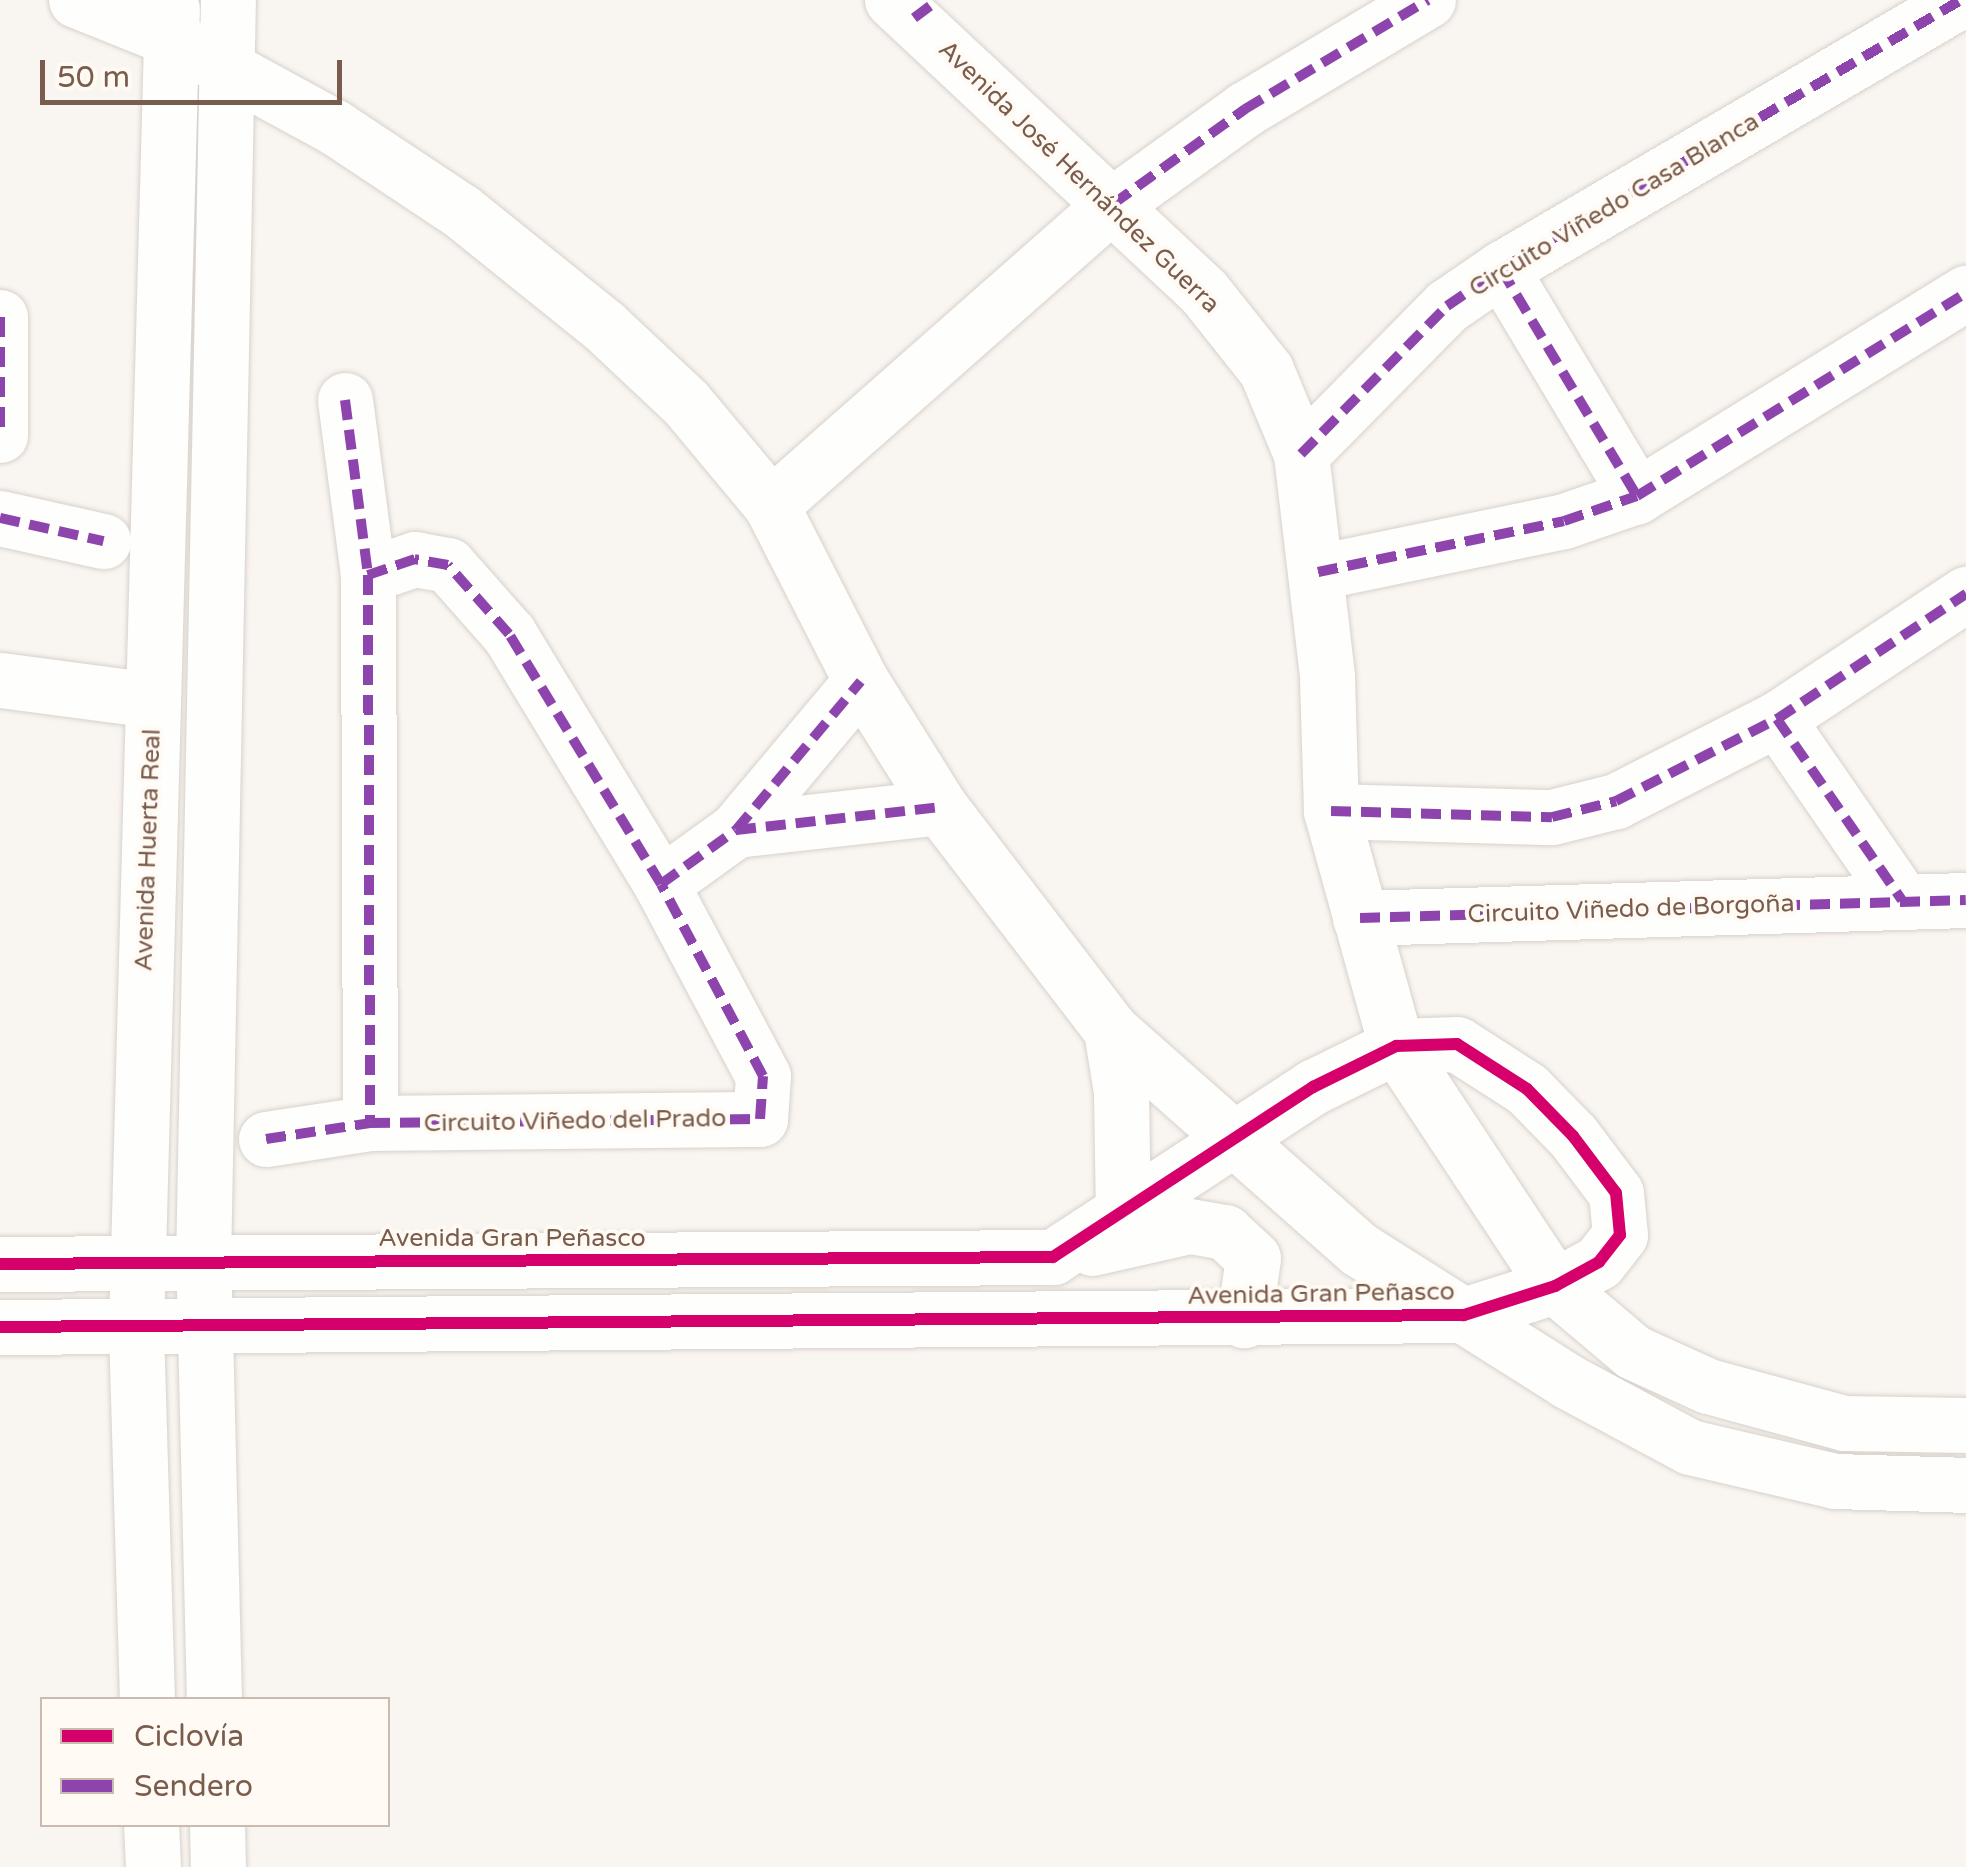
<!DOCTYPE html>
<html>
<head>
<meta charset="utf-8">
<style>
	body { margin:0 }
	#map { position:relative; width:1966px; height:1867px; overflow:hidden; background:#f9f5f0; font-family:"Varela Round",sans-serif }
	div>[style] { position:absolute }
	.roads { filter:drop-shadow(0 0 2px #d7d1cb) drop-shadow(0 0 2px #d7d1cb) }
	.minor>* { height:55px; margin:-27.5px; padding:0 27.5px; transform-origin:27.5px; border-radius:27.5px; background:#fefefd }
	.quiet>* { height:10px; margin-top:-5px; transform-origin:0; background:repeating-linear-gradient(90deg,#8e44ad 0 20px,transparent 0 30px) }
	.cycleway>* { height:12px; margin:-6px; padding:0 6px; transform-origin:6px; border-radius:6px; background:#d6006c }
	span { translate:-50% -50%; white-space:nowrap; text-align:center; line-height:1.15; -webkit-text-stroke:8px #fffaf3; paint-order:stroke }
	.street-label { font-size:25px; color:#7a5c4d }
	.legend { position:absolute; left:40px; top:1697px; width:350px; height:130px; box-sizing:border-box; background:#fffaf3; border:2px solid #cabbb1; margin:0; padding:12px 18px; list-style:none; font-size:30px; color:#7a5c4d }
	.legend li { display:flex; align-items:center; gap:20px; height:50px }
	.legend b { width:50px; border:2px solid #cabbb1 }
	.scale { position:absolute; left:40px; top:60px; width:302px; height:45px; box-sizing:border-box; border:5px solid #7a5c4d; border-top:0; padding-left:12px; font-size:30px; line-height:35px; white-space:nowrap; color:#7a5c4d; -webkit-text-stroke:8px #fffaf3; paint-order:stroke }
</style>
</head>
<body>
<div id="map">
	<div class="roads">
		<div class="minor">
			<i style="left:76px;top:0;width:102px;rotate:21.8deg"></i>
			<i style="left:171px;top:38px;width:188px;rotate:28.6deg"></i>
			<i style="left:336px;top:128px;width:150px;rotate:33.6deg"></i>
			<i style="left:461px;top:211px;width:184px;rotate:38.8deg"></i>
			<i style="left:604px;top:326px;width:112px;rotate:43.2deg"></i>
			<i style="left:686px;top:403px;width:133px;rotate:50.2deg"></i>
			<i style="left:771px;top:505px;width:198px;rotate:62.9deg"></i>
			<i style="left:861px;top:681px;width:149px;rotate:57.9deg"></i>
			<i style="left:940px;top:807px;width:281px;rotate:52.5deg"></i>
			<i style="left:1111px;top:1030px;width:332px;rotate:41.5deg"></i>
			<i style="left:1360px;top:1250px;width:245px;rotate:32.3deg"></i>
			<i style="left:1567px;top:1381px;width:140px;rotate:28.2deg"></i>
			<i style="left:1690px;top:1447px;width:149px;rotate:13.2deg"></i>
			<i style="left:1835px;top:1481px;width:131px;rotate:1.7deg"></i>
			<i style="left:892px;top:0;width:427px;rotate:43.1deg"></i>
			<i style="left:1204px;top:292px;width:100px;rotate:51.5deg"></i>
			<i style="left:1266px;top:370px;width:91px;rotate:67.4deg"></i>
			<i style="left:1301px;top:454px;width:225px;rotate:83.3deg"></i>
			<i style="left:1327px;top:677px;width:134px;rotate:88.3deg"></i>
			<i style="left:1331px;top:811px;width:244px;rotate:74.5deg"></i>
			<i style="left:1396px;top:1046px;width:288px;rotate:56.5deg"></i>
			<i style="left:1555px;top:1286px;width:102px;rotate:40.2deg"></i>
			<i style="left:1633px;top:1352px;width:82px;rotate:24.4deg"></i>
			<i style="left:1708px;top:1386px;width:141px;rotate:15.2deg"></i>
			<i style="left:1844px;top:1423px;width:122px;rotate:0.9deg"></i>
			<i style="left:1501px;top:269px;width:265px;rotate:59.1deg"></i>
			<i style="left:0;top:317px;width:118px;rotate:90deg"></i>
			<i style="left:345px;top:400px;width:177px;rotate:82.5deg"></i>
			<i style="left:368px;top:575px;width:548px;rotate:89.79deg"></i>
			<i style="left:1301px;top:454px;width:208px;rotate:-45.4deg"></i>
			<i style="left:1447px;top:306px;width:65px;rotate:-34.4deg"></i>
			<i style="left:1501px;top:269px;width:533px;rotate:-30.32deg"></i>
			<i style="left:771px;top:505px;width:456px;rotate:-41.4deg"></i>
			<i style="left:1113px;top:204px;width:163px;rotate:-35.7deg"></i>
			<i style="left:1245px;top:109px;width:213px;rotate:-30.8deg"></i>
			<i style="left:0;top:518px;width:106px;rotate:12.6deg"></i>
			<i style="left:1318px;top:572px;width:251px;rotate:-11.7deg"></i>
			<i style="left:1564px;top:521px;width:77px;rotate:-18.9deg"></i>
			<i style="left:1637px;top:496px;width:387px;rotate:-31.7deg"></i>
			<i style="left:0;top:680px;width:153px;rotate:7.5deg"></i>
			<i style="left:1777px;top:719px;width:220px;rotate:55.4deg"></i>
			<i style="left:1331px;top:811px;width:221px;rotate:1.6deg"></i>
			<i style="left:1552px;top:817px;width:66px;rotate:-14deg"></i>
			<i style="left:1616px;top:801px;width:181px;rotate:-27deg"></i>
			<i style="left:1777px;top:719px;width:227px;rotate:-33.5deg"></i>
			<i style="left:736px;top:830px;width:205px;rotate:-6.4deg"></i>
			<i style="left:661px;top:884px;width:92px;rotate:-35.8deg"></i>
			<i style="left:736px;top:830px;width:194px;rotate:-50deg"></i>
			<i style="left:1360px;top:918px;width:606px;rotate:-1.7deg"></i>
			<i style="left:1111px;top:1030px;width:63px;rotate:80.8deg"></i>
			<i style="left:1121px;top:1092px;width:123px;rotate:89.1deg"></i>
			<i style="left:266px;top:1139px;width:105px;rotate:-8.7deg"></i>
			<i style="left:370px;top:1123px;width:390px;rotate:-0.6deg"></i>
			<i style="left:760px;top:1119px;width:43px;rotate:-86deg"></i>
			<i style="left:763px;top:1076px;width:217px;rotate:-118deg"></i>
			<i style="left:661px;top:884px;width:293px;rotate:-121.3deg"></i>
			<i style="left:509px;top:634px;width:92px;rotate:-131.5deg"></i>
			<i style="left:448px;top:565px;width:34px;rotate:-170deg"></i>
			<i style="left:415px;top:559px;width:50px;rotate:161.2deg"></i>
			<i style="left:1092px;top:1248px;width:100px;rotate:-12.7deg"></i>
			<i style="left:1190px;top:1226px;width:36px;rotate:10deg"></i>
			<i style="left:1225px;top:1232px;width:38px;rotate:43deg"></i>
			<i style="left:1253px;top:1258px;width:63px;rotate:98.3deg"></i>
			<i style="left:0;top:1264px;width:1053px;rotate:-0.38deg"></i>
			<i style="left:1053px;top:1257px;width:311px;rotate:-33.2deg"></i>
			<i style="left:1313px;top:1087px;width:93px;rotate:-26.3deg"></i>
			<i style="left:1396px;top:1046px;width:61px;rotate:-1.9deg"></i>
			<i style="left:1457px;top:1044px;width:83px;rotate:32.7deg"></i>
			<i style="left:1527px;top:1089px;width:66px;rotate:45.6deg"></i>
			<i style="left:1573px;top:1136px;width:71px;rotate:53deg"></i>
			<i style="left:1616px;top:1193px;width:42px;rotate:84.6deg"></i>
			<i style="left:1620px;top:1235px;width:34px;rotate:128deg"></i>
			<i style="left:1599px;top:1262px;width:50px;rotate:151.4deg"></i>
			<i style="left:1555px;top:1286px;width:96px;rotate:162.3deg"></i>
			<i style="left:1464px;top:1315px;width:1464px;rotate:179.53deg"></i>
			<i style="left:147px;top:1700px;width:373px;rotate:-91.7deg"></i>
			<i style="left:136px;top:1327px;width:1319px;rotate:-88.44deg"></i>
			<i style="left:214px;top:1700px;width:437px;rotate:-91.4deg"></i>
			<i style="left:203px;top:1263px;width:1263px;rotate:-88.87deg"></i>
			<i style="left:151px;top:1824px;width:43px;rotate:87.3deg"></i>
			<i style="left:217px;top:1824px;width:43px;rotate:88.7deg"></i>
		</div>
	</div>
	<div class="quiet">
		<i style="left:914px;top:18px;width:30px;rotate:-37deg"></i>
		<i style="left:1113px;top:204px;width:163px;rotate:-35.7deg"></i>
		<i style="left:1245px;top:109px;width:213px;rotate:-30.8deg"></i>
		<i style="left:1501px;top:269px;width:265px;rotate:59.1deg"></i>
		<i style="left:0;top:317px;width:118px;rotate:90deg"></i>
		<i style="left:345px;top:400px;width:177px;rotate:82.5deg"></i>
		<i style="left:368px;top:575px;width:548px;rotate:89.79deg"></i>
		<i style="left:1301px;top:454px;width:208px;rotate:-45.4deg"></i>
		<i style="left:1447px;top:306px;width:65px;rotate:-34.4deg"></i>
		<i style="left:1501px;top:269px;width:533px;rotate:-30.32deg"></i>
		<i style="left:0;top:518px;width:106px;rotate:12.6deg"></i>
		<i style="left:1318px;top:572px;width:251px;rotate:-11.7deg"></i>
		<i style="left:1564px;top:521px;width:77px;rotate:-18.9deg"></i>
		<i style="left:1637px;top:496px;width:387px;rotate:-31.7deg"></i>
		<i style="left:1777px;top:719px;width:220px;rotate:55.4deg"></i>
		<i style="left:1331px;top:811px;width:221px;rotate:1.6deg"></i>
		<i style="left:1552px;top:817px;width:66px;rotate:-14deg"></i>
		<i style="left:1616px;top:801px;width:181px;rotate:-27deg"></i>
		<i style="left:1777px;top:719px;width:227px;rotate:-33.5deg"></i>
		<i style="left:736px;top:830px;width:205px;rotate:-6.4deg"></i>
		<i style="left:661px;top:884px;width:92px;rotate:-35.8deg"></i>
		<i style="left:736px;top:830px;width:194px;rotate:-50deg"></i>
		<i style="left:1360px;top:918px;width:606px;rotate:-1.7deg"></i>
		<i style="left:266px;top:1139px;width:105px;rotate:-8.7deg"></i>
		<i style="left:370px;top:1123px;width:390px;rotate:-0.6deg"></i>
		<i style="left:760px;top:1119px;width:43px;rotate:-86deg"></i>
		<i style="left:763px;top:1076px;width:217px;rotate:-118deg"></i>
		<i style="left:661px;top:884px;width:293px;rotate:-121.3deg"></i>
		<i style="left:509px;top:634px;width:92px;rotate:-131.5deg"></i>
		<i style="left:448px;top:565px;width:34px;rotate:-170deg"></i>
		<i style="left:415px;top:559px;width:50px;rotate:161.2deg"></i>
	</div>
	<div class="cycleway">
		<i style="left:0;top:1264px;width:1053px;rotate:-0.38deg"></i>
		<i style="left:1053px;top:1257px;width:311px;rotate:-33.2deg"></i>
		<i style="left:1313px;top:1087px;width:93px;rotate:-26.3deg"></i>
		<i style="left:1396px;top:1046px;width:61px;rotate:-1.9deg"></i>
		<i style="left:1457px;top:1044px;width:83px;rotate:32.7deg"></i>
		<i style="left:1527px;top:1089px;width:66px;rotate:45.6deg"></i>
		<i style="left:1573px;top:1136px;width:71px;rotate:53deg"></i>
		<i style="left:1616px;top:1193px;width:42px;rotate:84.6deg"></i>
		<i style="left:1620px;top:1235px;width:34px;rotate:128deg"></i>
		<i style="left:1599px;top:1262px;width:50px;rotate:151.4deg"></i>
		<i style="left:1555px;top:1286px;width:96px;rotate:162.3deg"></i>
		<i style="left:1464px;top:1315px;width:1464px;rotate:179.53deg"></i>
	</div>
	<div class="street-label">
		<span style="left:1079px;top:177px;rotate:44deg">Avenida José Hernández Guerra</span>
		<span style="left:1614px;top:205px;rotate:-31deg">Circuito Viñedo Casa Blanca</span>
		<span style="left:148px;top:850px;rotate:-88deg">Avenida Huerta Real</span>
		<span style="left:1631px;top:909px;rotate:-2deg">Circuito Viñedo de Borgoña</span>
		<span style="left:575px;top:1121px;rotate:-1deg">Circuito Viñedo del Prado</span>
		<span style="left:512px;top:1238px">Avenida Gran Peñasco</span>
		<span style="left:1321px;top:1294px;rotate:-1deg">Avenida Gran Peñasco</span>
	</div>
	<ul class="legend">
	<li><b style="height:12px;background:#d6006c"></b>Ciclovía</li>
	<li><b style="height:12px;background:#8e44ad"></b>Sendero</li>
	</ul>
	<div class="scale">50 m</div>
</div>
</body>
</html>
